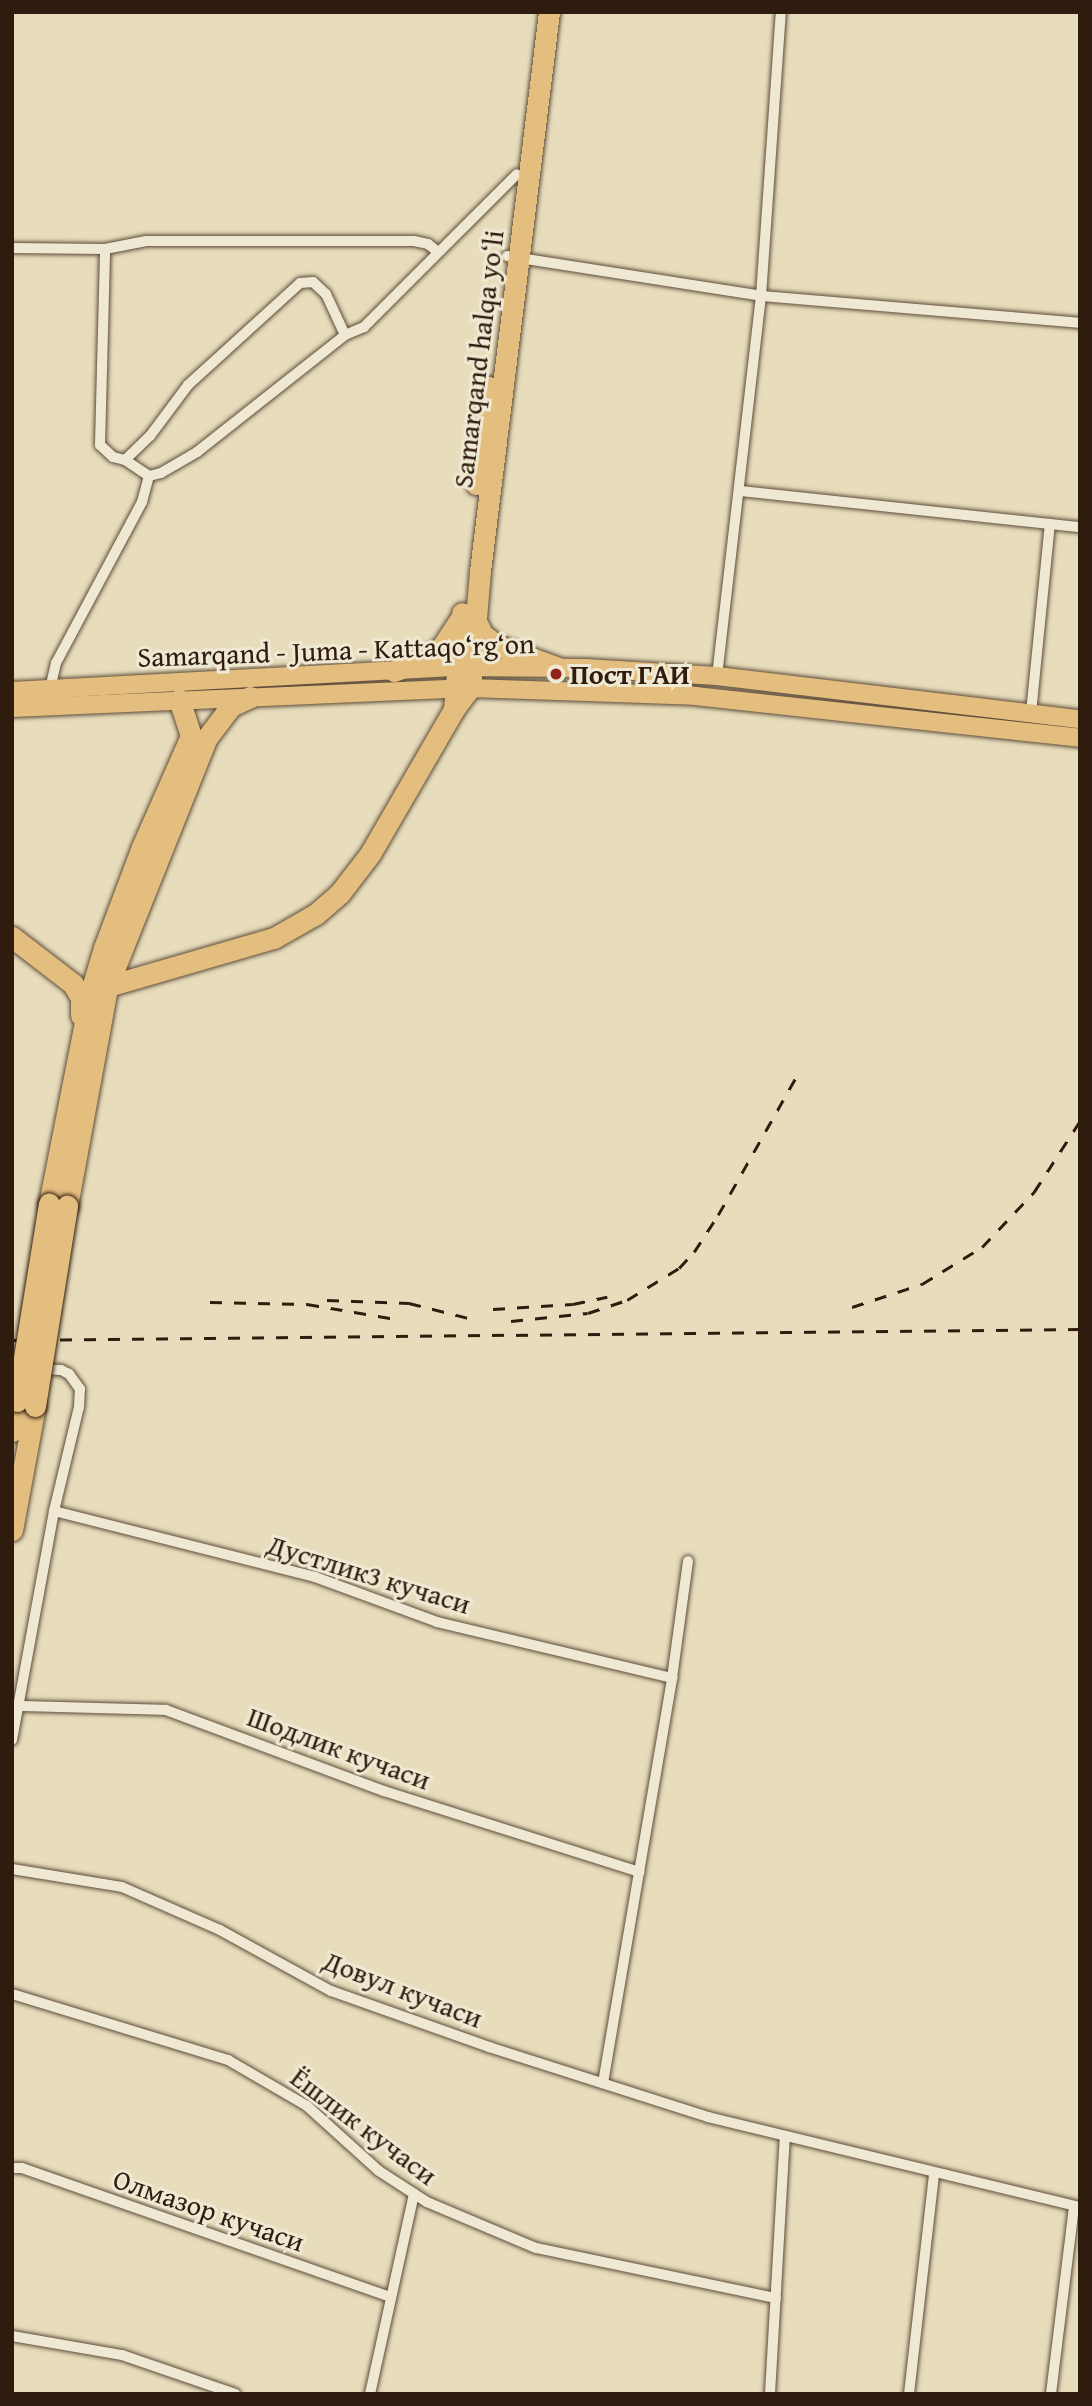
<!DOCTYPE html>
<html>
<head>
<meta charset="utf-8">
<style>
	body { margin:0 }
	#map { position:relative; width:1092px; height:2406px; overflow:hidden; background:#e7ddbc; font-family:"Gentium Book Plus",serif }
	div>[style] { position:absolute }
	.roads { filter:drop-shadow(0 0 2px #5e4c3a) drop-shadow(0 0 2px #5e4c3a) }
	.street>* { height:10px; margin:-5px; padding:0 5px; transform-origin:5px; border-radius:5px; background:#efe9d3 }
	.primary>* { height:18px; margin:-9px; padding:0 9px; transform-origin:9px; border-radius:9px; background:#e4be7e }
	.highway>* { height:21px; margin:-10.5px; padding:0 10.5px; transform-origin:10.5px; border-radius:10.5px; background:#e4be7e }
	.rail>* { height:2.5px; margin-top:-1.25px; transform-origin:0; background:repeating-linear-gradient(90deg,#301c0f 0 12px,transparent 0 24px) }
	.bridges { filter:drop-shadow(0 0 2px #301c0f) drop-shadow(0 0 2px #301c0f) }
	.highway-bridge>* { height:21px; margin:-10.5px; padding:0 10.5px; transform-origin:10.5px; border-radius:10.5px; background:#e4be7e }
	.dots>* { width:19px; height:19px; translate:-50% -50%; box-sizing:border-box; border:4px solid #efe9d3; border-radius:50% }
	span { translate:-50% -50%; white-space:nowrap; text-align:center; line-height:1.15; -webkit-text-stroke:6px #efe9d3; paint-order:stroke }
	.street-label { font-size:28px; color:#301c0f }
	.poi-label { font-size:28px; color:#301c0f; font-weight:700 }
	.left { translate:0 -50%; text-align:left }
	.frame { position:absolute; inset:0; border:14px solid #301c0f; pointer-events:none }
</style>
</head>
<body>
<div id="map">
	<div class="roads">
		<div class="street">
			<i style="left:12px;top:248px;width:93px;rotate:0.6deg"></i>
			<i style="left:105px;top:249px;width:42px;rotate:-11deg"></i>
			<i style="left:146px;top:241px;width:268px"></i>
			<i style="left:414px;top:241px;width:14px;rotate:12deg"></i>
			<i style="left:428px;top:244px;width:13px;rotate:39deg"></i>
			<i style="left:507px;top:256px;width:257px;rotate:8.9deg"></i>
			<i style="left:761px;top:296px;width:320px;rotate:4.8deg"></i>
			<i style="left:125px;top:460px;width:35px;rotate:-44deg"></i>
			<i style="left:150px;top:436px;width:64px;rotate:-53.3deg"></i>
			<i style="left:188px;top:385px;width:151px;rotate:-42.3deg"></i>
			<i style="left:300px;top:283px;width:13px;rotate:-4deg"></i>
			<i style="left:313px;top:282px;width:18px;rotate:43deg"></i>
			<i style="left:326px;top:294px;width:45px;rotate:65.1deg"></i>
			<i style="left:149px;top:476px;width:12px;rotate:-14deg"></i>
			<i style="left:161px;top:473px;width:42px;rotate:-30.3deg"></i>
			<i style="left:197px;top:452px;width:189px;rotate:-38.3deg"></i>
			<i style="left:345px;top:335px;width:21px;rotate:-23deg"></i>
			<i style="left:364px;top:327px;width:216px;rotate:-45deg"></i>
			<i style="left:741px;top:491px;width:341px;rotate:6.1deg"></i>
			<i style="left:717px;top:676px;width:383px;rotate:-83.4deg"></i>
			<i style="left:761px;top:296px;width:285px;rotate:-86deg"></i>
			<i style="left:50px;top:689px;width:27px;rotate:-77deg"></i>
			<i style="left:56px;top:663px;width:183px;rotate:-61.9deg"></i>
			<i style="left:142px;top:502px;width:27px;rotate:-75deg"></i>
			<i style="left:149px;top:476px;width:29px;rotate:-146deg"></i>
			<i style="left:125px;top:460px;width:12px;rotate:-166deg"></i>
			<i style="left:113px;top:457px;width:18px;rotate:-137deg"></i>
			<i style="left:100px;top:445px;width:196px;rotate:-88.5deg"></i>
			<i style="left:1031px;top:713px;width:190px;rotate:-84.3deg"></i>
			<i style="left:54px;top:1511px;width:269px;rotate:14.2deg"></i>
			<i style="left:315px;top:1577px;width:130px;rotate:20.2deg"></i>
			<i style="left:437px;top:1622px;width:242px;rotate:13.4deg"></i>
			<i style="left:18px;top:1706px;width:148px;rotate:1.5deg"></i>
			<i style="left:166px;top:1710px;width:233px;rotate:20.4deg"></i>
			<i style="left:384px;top:1791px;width:268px;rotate:17.6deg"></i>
			<i style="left:12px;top:1740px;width:233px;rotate:-79.6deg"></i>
			<i style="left:54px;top:1511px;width:107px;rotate:-76.5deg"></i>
			<i style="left:79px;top:1407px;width:18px;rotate:-87deg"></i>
			<i style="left:80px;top:1389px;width:19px;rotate:-126deg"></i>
			<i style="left:69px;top:1374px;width:9px;rotate:-153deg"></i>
			<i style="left:61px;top:1370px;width:21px;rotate:-177deg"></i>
			<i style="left:12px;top:1869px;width:111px;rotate:9.3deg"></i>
			<i style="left:122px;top:1887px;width:107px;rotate:23.7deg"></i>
			<i style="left:220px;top:1930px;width:127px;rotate:28.8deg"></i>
			<i style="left:331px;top:1991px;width:168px;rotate:19.5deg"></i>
			<i style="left:489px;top:2047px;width:230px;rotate:17.7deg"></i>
			<i style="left:708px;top:2117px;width:383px;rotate:13.6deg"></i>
			<i style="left:12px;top:1994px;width:226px;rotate:17deg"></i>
			<i style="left:228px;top:2060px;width:91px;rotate:30.2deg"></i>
			<i style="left:307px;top:2106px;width:97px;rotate:42.1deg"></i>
			<i style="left:379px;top:2171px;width:57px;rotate:32.9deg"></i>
			<i style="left:427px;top:2202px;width:118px;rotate:22.9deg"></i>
			<i style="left:536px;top:2248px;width:245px;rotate:11.8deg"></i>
			<i style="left:603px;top:2083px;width:411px;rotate:-80.3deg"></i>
			<i style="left:672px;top:1678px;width:118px;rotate:-82.2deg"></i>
			<i style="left:12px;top:2168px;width:10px"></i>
			<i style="left:22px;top:2168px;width:390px;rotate:19.3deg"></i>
			<i style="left:12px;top:2336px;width:112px;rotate:9.8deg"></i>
			<i style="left:122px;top:2355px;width:120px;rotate:19deg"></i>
			<i style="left:370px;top:2394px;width:205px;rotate:-77.6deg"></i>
			<i style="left:770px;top:2394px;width:258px;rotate:-86.7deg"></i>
			<i style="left:909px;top:2394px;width:221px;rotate:-83.5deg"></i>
			<i style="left:1051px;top:2394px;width:189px;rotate:-83deg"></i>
		</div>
		<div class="primary">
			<i style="left:12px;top:691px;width:446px;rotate:-3.1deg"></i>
			<i style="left:457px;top:667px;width:128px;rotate:0.4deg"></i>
			<i style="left:585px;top:668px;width:132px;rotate:3.5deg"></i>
			<i style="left:717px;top:676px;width:366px;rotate:6.8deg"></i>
			<i style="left:12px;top:708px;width:458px;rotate:-2.5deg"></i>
			<i style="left:470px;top:688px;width:225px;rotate:2deg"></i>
			<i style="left:695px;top:696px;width:387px;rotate:6.2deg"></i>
		</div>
		<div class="highway">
			<i style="left:476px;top:484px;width:98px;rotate:-82.9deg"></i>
			<i style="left:475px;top:619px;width:17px;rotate:65deg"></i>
			<i style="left:482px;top:634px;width:18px;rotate:38deg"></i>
			<i style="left:496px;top:645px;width:67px;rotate:20.1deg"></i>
			<i style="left:394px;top:671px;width:33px;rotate:-21deg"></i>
			<i style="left:425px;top:659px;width:21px;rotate:-35deg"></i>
			<i style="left:442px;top:647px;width:31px;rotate:-57deg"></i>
			<i style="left:454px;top:709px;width:96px;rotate:-85.2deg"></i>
			<i style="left:12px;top:937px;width:77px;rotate:37.6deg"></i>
			<i style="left:73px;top:984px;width:16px;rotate:60deg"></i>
			<i style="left:81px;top:998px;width:17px;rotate:90deg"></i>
			<i style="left:91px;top:991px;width:191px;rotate:-16.2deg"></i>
			<i style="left:274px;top:938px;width:48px;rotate:-29.7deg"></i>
			<i style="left:316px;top:914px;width:32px;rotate:-41deg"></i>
			<i style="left:340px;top:893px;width:49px;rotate:-52.4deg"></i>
			<i style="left:370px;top:854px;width:168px;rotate:-59.9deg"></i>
			<i style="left:454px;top:709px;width:26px;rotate:-53deg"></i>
			<i style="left:470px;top:688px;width:117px;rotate:-85.1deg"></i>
			<i style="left:480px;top:571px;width:563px;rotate:-82.96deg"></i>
			<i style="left:49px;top:1204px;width:217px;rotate:-78.8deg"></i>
			<i style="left:91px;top:991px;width:45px;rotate:-73.2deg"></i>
			<i style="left:104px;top:948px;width:108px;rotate:-69.4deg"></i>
			<i style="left:142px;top:847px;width:121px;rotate:-66.2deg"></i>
			<i style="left:191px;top:736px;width:38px;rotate:-108deg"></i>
			<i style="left:67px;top:1206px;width:223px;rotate:-79.6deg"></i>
			<i style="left:107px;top:987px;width:267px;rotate:-68.2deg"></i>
			<i style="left:206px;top:739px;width:41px;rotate:-52.9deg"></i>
			<i style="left:231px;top:706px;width:21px;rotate:-25deg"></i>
			<i style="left:12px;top:1431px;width:30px;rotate:-81deg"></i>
			<i style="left:12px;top:1530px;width:126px;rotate:-79.5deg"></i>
		</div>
	</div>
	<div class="rail">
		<i style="left:327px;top:1300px;width:82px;rotate:2.1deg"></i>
		<i style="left:409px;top:1303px;width:69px;rotate:14.2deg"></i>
		<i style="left:210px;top:1302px;width:97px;rotate:1.2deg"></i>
		<i style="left:307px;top:1304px;width:90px;rotate:9.6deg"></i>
		<i style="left:852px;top:1307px;width:74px;rotate:-18.2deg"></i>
		<i style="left:922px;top:1284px;width:70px;rotate:-31.7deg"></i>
		<i style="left:982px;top:1247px;width:76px;rotate:-46.6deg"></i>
		<i style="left:1034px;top:1192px;width:85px;rotate:-57.1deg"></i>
		<i style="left:493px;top:1309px;width:80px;rotate:-3.6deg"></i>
		<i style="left:573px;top:1304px;width:35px;rotate:-12deg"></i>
		<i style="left:511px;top:1321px;width:77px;rotate:-5.9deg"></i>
		<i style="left:588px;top:1313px;width:41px;rotate:-18.4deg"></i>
		<i style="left:627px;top:1300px;width:61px;rotate:-31.6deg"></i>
		<i style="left:679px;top:1268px;width:22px;rotate:-47deg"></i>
		<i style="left:694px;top:1252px;width:44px;rotate:-57deg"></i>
		<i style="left:718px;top:1215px;width:159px;rotate:-60.5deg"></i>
		<i style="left:12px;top:1340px;width:1068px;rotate:-0.59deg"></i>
	</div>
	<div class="bridges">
		<div class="highway-bridge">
			<i style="left:17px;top:1401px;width:200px;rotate:-80.8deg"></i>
			<i style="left:35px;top:1406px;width:203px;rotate:-80.9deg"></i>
		</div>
	</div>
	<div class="dots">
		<i style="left:556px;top:674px;background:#8f2418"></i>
	</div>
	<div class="street-label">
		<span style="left:478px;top:359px;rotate:-83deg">Samarqand halqa yoʻli</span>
		<span style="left:336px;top:650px;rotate:-2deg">Samarqand - Juma - Kattaqo‘rg‘on</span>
		<span style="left:369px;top:1574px;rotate:17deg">Дустлик3 кучаси</span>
		<span style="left:339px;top:1748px;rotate:20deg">Шодлик кучаси</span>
		<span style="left:403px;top:1989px;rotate:21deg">Довул кучаси</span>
		<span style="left:364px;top:2126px;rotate:37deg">Ёшлик кучаси</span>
		<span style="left:209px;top:2210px;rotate:19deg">Олмазор кучаси</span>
	</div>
	<div class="poi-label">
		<span class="left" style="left:570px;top:674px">Пост ГАИ</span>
	</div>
	<div class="frame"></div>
</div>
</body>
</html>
